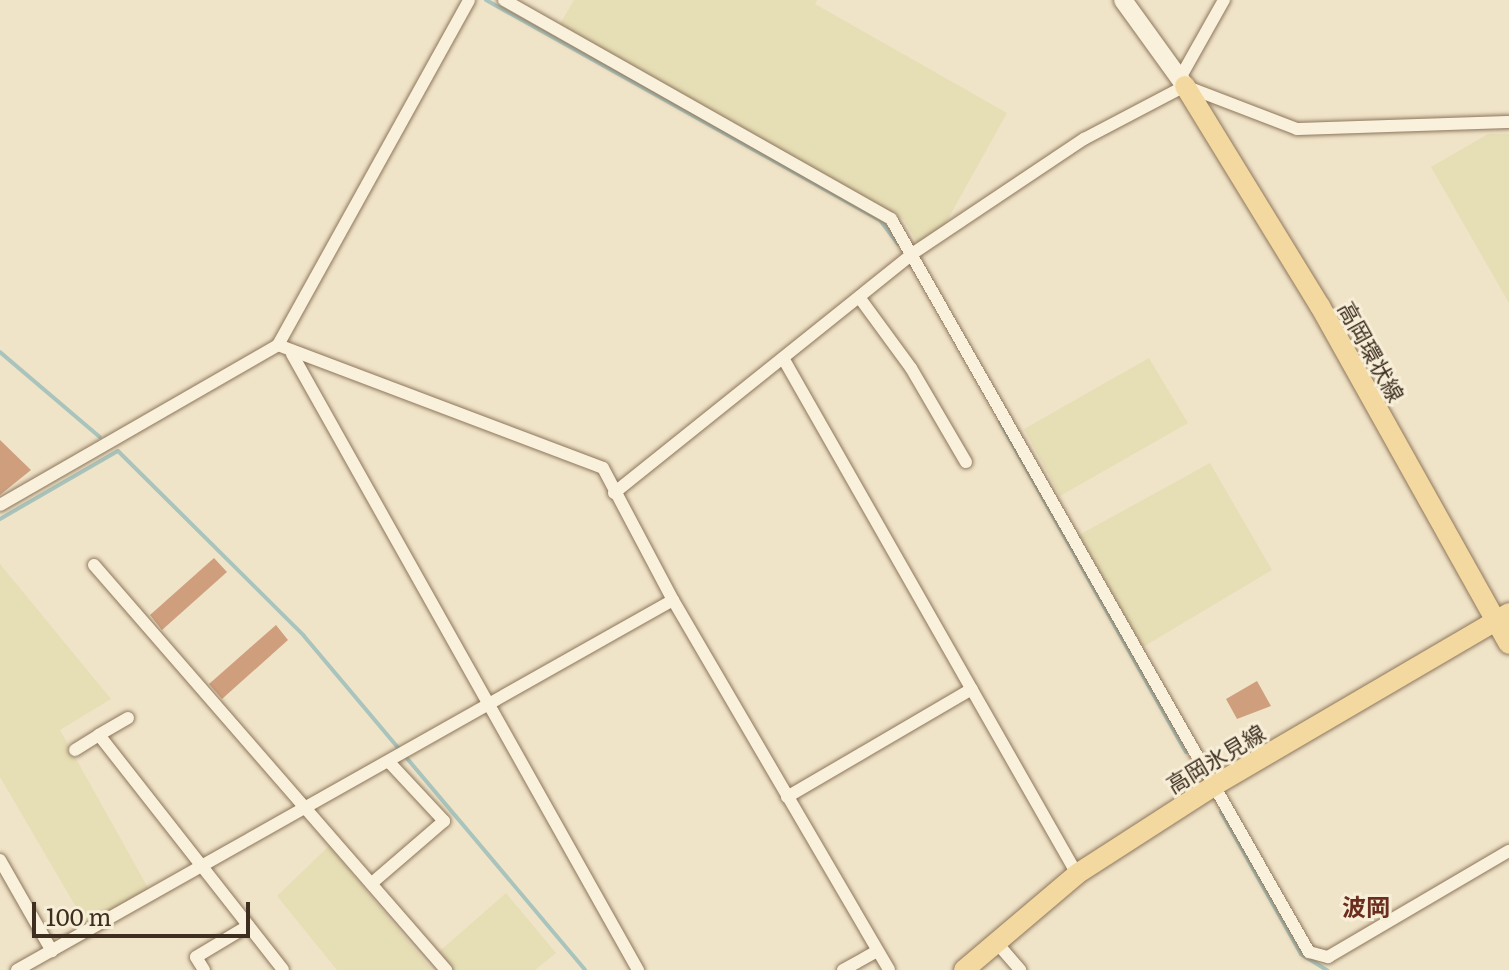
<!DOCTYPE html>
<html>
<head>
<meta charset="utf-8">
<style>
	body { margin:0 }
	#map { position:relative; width:1509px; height:970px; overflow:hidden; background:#f0e4c8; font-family:Literata,"Noto Sans JP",serif }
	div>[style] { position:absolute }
	.farmland>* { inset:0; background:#e6deb5 }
	.stream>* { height:4px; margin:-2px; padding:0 2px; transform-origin:2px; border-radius:2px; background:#a9c4bc }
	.building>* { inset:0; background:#cf9f7d }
	.roads { filter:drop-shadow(0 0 2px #8d765c) drop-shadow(0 0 2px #8d765c) }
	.street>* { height:12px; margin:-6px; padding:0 6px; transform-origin:6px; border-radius:6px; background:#faf1dc }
	.secondary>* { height:18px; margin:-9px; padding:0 9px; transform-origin:9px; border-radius:9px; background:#faf1dc }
	.primary>* { height:20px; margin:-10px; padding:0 10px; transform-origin:10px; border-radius:10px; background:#f3d9a0 }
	span { translate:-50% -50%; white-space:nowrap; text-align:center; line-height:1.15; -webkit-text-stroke:6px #f7eed8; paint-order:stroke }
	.street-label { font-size:22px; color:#3d2e20 }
	.neighbourhood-label { font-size:24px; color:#6b2e1e; font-weight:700 }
	.scale { position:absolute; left:32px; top:902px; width:218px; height:36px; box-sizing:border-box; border:4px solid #3d2e20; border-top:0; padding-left:10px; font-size:24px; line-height:28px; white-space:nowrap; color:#3d2e20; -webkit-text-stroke:6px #f7eed8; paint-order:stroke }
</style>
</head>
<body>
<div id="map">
	<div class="farmland">
		<i style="clip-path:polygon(574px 0,817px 0,815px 4px,1007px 113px,943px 228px,918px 244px,904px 220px,560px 24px)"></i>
		<i style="clip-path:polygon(1488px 134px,1509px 134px,1509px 303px,1431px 167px)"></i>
		<i style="clip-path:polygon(1149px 358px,1188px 423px,1060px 496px,1024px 429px)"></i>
		<i style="clip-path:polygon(1210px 463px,1272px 570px,1143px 647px,1079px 535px)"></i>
		<i style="clip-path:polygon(0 564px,111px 699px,60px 730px,152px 895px,90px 931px,0 777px)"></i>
		<i style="clip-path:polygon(329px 846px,432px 970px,337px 970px,277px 896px)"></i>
		<i style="clip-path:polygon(506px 893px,556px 953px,535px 970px,445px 970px,433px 957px)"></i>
	</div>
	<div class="stream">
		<i style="left:486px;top:0;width:451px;rotate:29.2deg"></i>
		<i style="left:880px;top:220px;width:30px;rotate:53deg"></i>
		<i style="left:0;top:352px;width:131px;rotate:40.4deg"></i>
		<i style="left:1000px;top:422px;width:379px;rotate:60.6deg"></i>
		<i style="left:0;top:519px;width:136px;rotate:-30deg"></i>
		<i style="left:118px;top:451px;width:262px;rotate:44.8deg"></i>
		<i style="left:304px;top:636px;width:436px;rotate:49.9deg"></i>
		<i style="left:1221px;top:812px;width:163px;rotate:60.6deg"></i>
		<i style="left:1301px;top:954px;width:31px;rotate:32deg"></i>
	</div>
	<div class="building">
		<i style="clip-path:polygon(0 440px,31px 470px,0 495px)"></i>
		<i style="clip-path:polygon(214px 558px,227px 572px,162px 630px,150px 615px)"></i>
		<i style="clip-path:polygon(276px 625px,288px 640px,222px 699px,209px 684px)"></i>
		<i style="clip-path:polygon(1257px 681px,1271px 706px,1237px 719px,1226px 699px)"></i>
	</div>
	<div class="roads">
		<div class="street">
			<i style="left:504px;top:0;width:445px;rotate:29.5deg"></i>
			<i style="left:891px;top:219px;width:844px;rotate:60.31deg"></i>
			<i style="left:1309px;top:952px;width:20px;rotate:15deg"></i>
			<i style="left:1328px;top:957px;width:210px;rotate:-30.4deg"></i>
			<i style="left:1180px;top:78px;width:90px;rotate:-60.6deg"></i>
			<i style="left:859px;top:297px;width:88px;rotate:53.8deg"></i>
			<i style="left:911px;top:368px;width:109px;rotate:59.7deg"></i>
			<i style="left:278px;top:345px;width:347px;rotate:20.7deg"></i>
			<i style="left:603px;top:468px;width:149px;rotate:62.1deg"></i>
			<i style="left:673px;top:600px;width:428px;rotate:59.7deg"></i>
			<i style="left:292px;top:354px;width:707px;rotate:60.68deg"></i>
			<i style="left:783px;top:358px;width:594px;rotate:60.33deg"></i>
			<i style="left:614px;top:493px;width:382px;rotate:-38.7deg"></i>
			<i style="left:912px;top:254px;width:207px;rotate:-33.8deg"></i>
			<i style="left:1084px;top:139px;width:114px;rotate:-27.7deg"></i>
			<i style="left:1185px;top:86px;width:120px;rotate:21deg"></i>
			<i style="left:1297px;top:129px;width:212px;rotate:-1.9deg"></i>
			<i style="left:0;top:505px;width:321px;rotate:-29.9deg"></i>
			<i style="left:278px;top:345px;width:394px;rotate:-61deg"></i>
			<i style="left:94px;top:565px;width:537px;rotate:49deg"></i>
			<i style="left:128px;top:718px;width:34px;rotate:150deg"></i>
			<i style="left:99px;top:735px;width:298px;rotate:51.9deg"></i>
			<i style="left:75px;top:750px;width:28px;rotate:-32deg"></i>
			<i style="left:787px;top:797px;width:214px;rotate:-30.3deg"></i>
			<i style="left:0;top:860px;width:105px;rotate:60.3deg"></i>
			<i style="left:372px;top:883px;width:95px;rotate:-40.7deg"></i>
			<i style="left:444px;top:821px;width:81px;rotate:-133deg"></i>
			<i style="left:996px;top:942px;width:37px;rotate:49deg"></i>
			<i style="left:17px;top:970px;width:753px;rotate:-29.42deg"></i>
			<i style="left:204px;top:970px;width:15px;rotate:-122deg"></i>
			<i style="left:196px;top:957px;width:61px;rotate:-30.8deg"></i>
			<i style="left:843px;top:970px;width:38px;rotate:-29deg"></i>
		</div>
		<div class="secondary">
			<i style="left:1123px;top:0;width:106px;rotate:54.2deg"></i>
		</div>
		<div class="primary">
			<i style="left:1185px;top:86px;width:258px;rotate:58.5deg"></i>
			<i style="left:1320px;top:306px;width:387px;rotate:60.8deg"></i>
			<i style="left:964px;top:970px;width:148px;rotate:-40.3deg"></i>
			<i style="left:1077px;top:874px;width:164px;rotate:-32.8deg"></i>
			<i style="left:1215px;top:785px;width:341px;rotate:-30.3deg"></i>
		</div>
	</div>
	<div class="street-label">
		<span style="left:1372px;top:351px;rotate:61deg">高岡環状線</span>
		<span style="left:1215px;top:758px;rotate:-31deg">高岡氷見線</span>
	</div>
	<div class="neighbourhood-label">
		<span style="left:1366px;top:906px">波岡</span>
	</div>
	<div class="scale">100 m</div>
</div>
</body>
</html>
